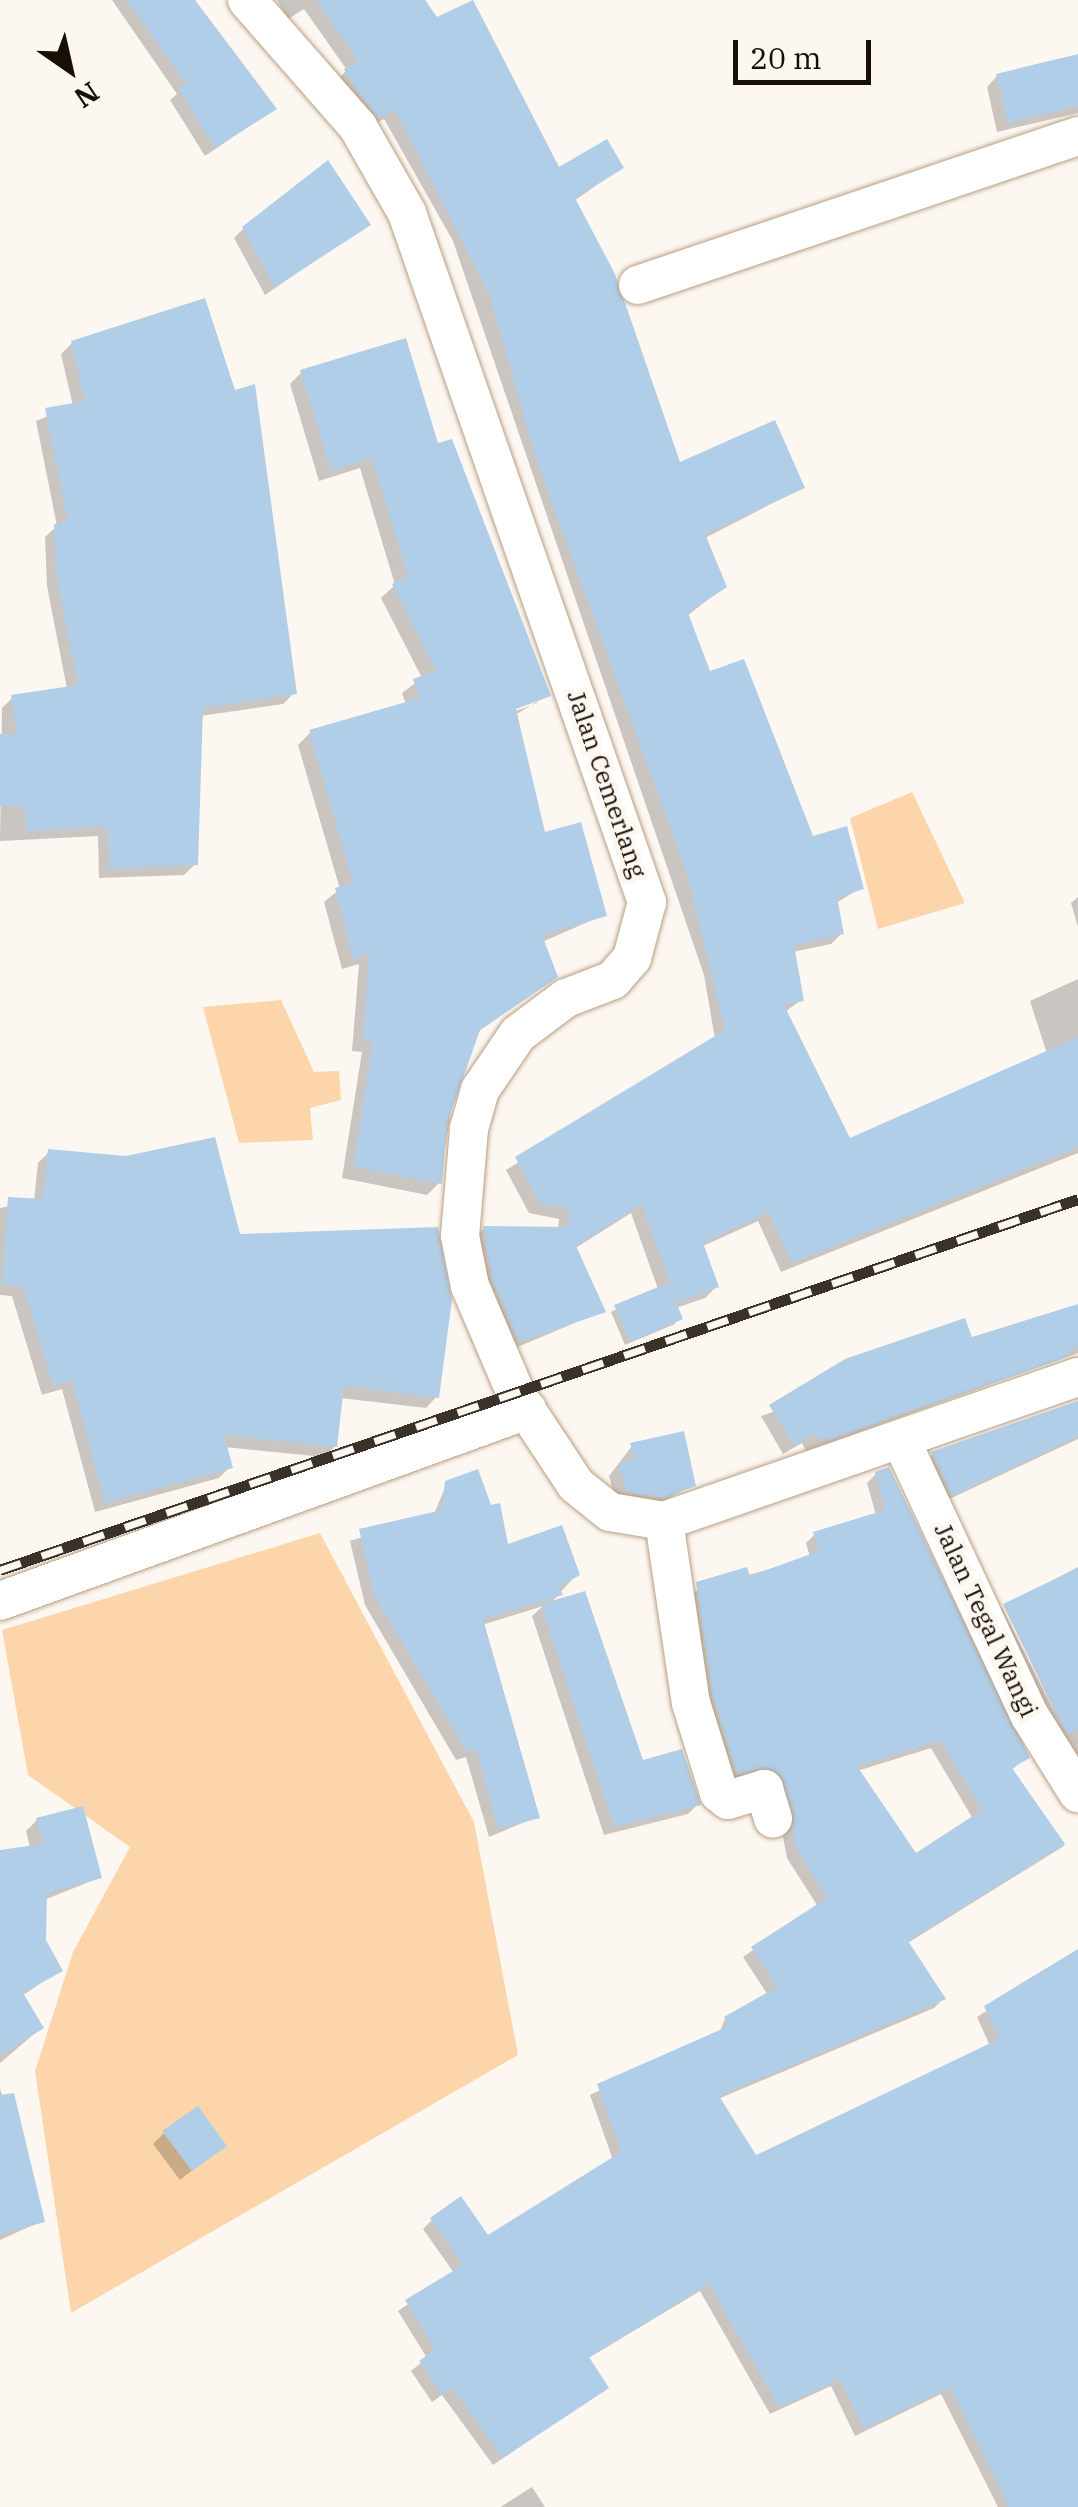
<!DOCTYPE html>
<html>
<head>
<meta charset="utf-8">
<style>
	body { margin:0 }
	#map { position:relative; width:1078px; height:2507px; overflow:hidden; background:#fdf7f1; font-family:"IBM Plex Serif",serif }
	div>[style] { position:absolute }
	.green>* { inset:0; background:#fcd6aa }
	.shadow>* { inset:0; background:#0003 }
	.building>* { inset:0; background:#b1cee9 }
	.roads { filter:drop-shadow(0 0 2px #b89f83) drop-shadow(0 0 2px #b89f83) }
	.minor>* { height:38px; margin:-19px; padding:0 19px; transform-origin:19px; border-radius:19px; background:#fff }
	.rail>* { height:11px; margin-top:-5.5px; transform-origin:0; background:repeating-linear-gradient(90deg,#fdf7f1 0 22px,#3a3228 0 44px); box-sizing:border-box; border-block:2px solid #3a3228 }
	span { translate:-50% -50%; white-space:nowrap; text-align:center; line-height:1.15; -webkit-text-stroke:10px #fdf7f1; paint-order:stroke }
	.street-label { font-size:25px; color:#180f05 }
	.north { position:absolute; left:20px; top:20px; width:100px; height:100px; -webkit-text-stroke:8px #fdf7f1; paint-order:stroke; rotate:146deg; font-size:28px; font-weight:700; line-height:40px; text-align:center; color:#180f05 }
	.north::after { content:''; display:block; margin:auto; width:35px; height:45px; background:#180f05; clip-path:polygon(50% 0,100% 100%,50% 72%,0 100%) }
	.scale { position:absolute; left:733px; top:40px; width:138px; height:45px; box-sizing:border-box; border:5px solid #180f05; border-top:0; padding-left:12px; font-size:30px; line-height:35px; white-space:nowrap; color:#180f05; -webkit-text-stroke:8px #fdf7f1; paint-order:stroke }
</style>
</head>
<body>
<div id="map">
	<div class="green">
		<i style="clip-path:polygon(912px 792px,965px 903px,878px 929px,850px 818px)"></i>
		<i style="clip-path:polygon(281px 1000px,314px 1072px,339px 1071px,341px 1100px,310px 1108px,313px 1140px,239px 1143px,203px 1007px)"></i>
		<i style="clip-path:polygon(320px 1533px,474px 1822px,518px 2055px,71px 2313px,35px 2071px,73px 1952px,130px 1847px,28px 1775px,2px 1630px)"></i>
	</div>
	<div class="shadow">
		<i style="clip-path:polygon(112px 0,192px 0,274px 109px,205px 156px,170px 100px,177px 94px)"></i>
		<i style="clip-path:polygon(277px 0,422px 0,558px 170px,621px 168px,574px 201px,678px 465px,802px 488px,705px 538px,724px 587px,687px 616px,709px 674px,812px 839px,861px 888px,836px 903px,842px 933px,831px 944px,792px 952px,801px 1000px,785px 1012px,849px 1141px,1047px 1054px,1030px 1001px,1078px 979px,1078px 1153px,781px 1272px,758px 1221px,701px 1247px,716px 1287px,705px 1298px,676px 1308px,675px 1324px,625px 1345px,611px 1312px,658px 1289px,631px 1213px,574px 1249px,603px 1311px,508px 1351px,474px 1239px,484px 1228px,558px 1230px,559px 1219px,529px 1213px,506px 1170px,715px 1039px,704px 975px,453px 241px,384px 119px,368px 128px,335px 82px,347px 70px,304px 9px,288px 19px)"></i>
		<i style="clip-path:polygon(1078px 56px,1078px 113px,997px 132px,987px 87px,997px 76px)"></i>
		<i style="clip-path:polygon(367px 225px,265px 295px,234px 238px,243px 229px)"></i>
		<i style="clip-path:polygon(72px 343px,294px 693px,283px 704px,200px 716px,195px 864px,184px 875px,99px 878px,98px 836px,0 841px,2px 708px,12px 698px,67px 689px,47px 586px,45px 537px,57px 526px,36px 421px,73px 406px,61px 354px)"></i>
		<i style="clip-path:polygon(evenodd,302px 372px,436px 446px,548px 695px,515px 715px,544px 836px,604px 915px,542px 942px,555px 977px,475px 1034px,456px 1083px,439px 1183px,427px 1195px,342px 1178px,362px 1052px,352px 1051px,359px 964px,342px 969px,324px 902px,340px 889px,298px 745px,310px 733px,406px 704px,402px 693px,422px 678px,381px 598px,395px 585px,360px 468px,319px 481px,290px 384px,302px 372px,537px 698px,537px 703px,505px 715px,503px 710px,537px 698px)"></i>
		<i style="clip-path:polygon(1078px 897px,1078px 927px,1071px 903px)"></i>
		<i style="clip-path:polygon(49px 1152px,238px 1237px,437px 1396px,426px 1408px,341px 1398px,335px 1446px,324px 1457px,225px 1447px,230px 1467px,219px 1478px,95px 1512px,62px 1389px,42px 1395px,12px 1296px,0 1295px,0 1208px,34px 1201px,38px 1163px)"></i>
		<i style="clip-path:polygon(1078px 1305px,1078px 1353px,806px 1451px,802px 1443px,783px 1454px,761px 1416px)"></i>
		<i style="clip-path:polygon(1078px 1404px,1078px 1439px,943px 1502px,925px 1462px,933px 1454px)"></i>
		<i style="clip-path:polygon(632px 1446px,693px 1485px,650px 1508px,616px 1502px,609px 1476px)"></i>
		<i style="clip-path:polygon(evenodd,876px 1474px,1027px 1757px,1010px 1771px,1064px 1846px,906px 1944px,943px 1999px,934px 2008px,718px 2099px,755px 2159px,990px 2046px,977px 2017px,1078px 1953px,1078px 2507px,998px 2507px,941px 2394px,855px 2436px,831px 2386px,770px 2414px,700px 2291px,587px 2359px,606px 2388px,493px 2465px,442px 2395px,432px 2402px,411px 2371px,427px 2358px,398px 2311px,454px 2273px,423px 2229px,432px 2220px,488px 2238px,613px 2160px,590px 2095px,719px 2033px,725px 2019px,768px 1995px,743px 1957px,817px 1905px,787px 1858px,772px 1781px,728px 1782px,705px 1708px,688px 1593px,810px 1557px,806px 1543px,815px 1534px,876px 1515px,867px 1483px,876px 1474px,931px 1748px,973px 1819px,915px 1856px,857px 1771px,931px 1748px)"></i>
		<i style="clip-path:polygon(447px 1483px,506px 1547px,577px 1574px,550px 1604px,642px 1763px,698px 1804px,688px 1814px,604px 1835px,532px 1616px,543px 1606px,482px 1625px,537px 1817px,489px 1837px,466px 1757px,456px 1760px,365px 1605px,350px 1541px,434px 1514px)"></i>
		<i style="clip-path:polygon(1078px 1567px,1078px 1756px,1067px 1738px,1057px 1744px,994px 1616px,1002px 1608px,1057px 1716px,1004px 1606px)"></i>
		<i style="clip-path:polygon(37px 1820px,99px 1878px,44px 1900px,43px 1940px,60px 1970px,22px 1996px,41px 2028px,0 2063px,0 1852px,30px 1848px,26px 1831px)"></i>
		<i style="clip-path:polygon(0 2089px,42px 2221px,0 2240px)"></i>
		<i style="clip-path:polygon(164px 2133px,224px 2145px,180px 2180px,153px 2144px)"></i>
		<i style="clip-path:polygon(532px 2487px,545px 2507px,501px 2507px,502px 2506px)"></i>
	</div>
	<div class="building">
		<i style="clip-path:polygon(127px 0,195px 0,277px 109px,215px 148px,178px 88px,186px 84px)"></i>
		<i style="clip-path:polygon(316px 0,425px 0,437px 17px,473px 0,559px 167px,607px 139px,624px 168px,575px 198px,615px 274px,680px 462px,775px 420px,805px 488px,705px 534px,727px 587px,688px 613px,710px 671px,744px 659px,813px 836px,847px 826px,864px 889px,837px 897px,844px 934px,794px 945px,804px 1001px,784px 1005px,850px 1138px,1078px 1037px,1078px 1147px,792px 1263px,769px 1212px,703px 1243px,719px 1287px,677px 1303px,642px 1204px,576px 1246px,606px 1312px,519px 1342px,492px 1279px,483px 1226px,568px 1227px,569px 1209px,540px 1203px,515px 1157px,725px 1030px,687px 874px,535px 456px,490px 296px,395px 110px,379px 119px,356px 90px,344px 69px,358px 61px)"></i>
		<i style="clip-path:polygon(1078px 54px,1078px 106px,1008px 123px,996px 74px)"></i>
		<i style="clip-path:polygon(328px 160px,371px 225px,275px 287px,242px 227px)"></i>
		<i style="clip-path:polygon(205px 298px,235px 390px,255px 384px,297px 694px,203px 708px,198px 865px,109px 869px,108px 827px,26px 831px,24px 806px,0 806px,0 734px,17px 734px,11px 695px,78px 685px,56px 575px,54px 524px,68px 522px,45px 408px,85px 401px,71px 341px)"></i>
		<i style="clip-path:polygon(406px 338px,438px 443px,452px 439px,551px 696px,516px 709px,545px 832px,581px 822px,607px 916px,542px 935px,558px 977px,480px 1030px,447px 1123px,442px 1184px,353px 1167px,373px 1041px,363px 1040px,369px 954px,353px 959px,335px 888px,353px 883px,309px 730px,420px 698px,413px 679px,436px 671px,392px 584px,408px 576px,372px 458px,331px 471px,300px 370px)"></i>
		<i style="clip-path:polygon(215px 1137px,240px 1234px,438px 1227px,452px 1300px,439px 1398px,344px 1386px,337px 1447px,224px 1435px,233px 1468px,105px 1503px,72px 1380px,53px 1386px,23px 1286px,2px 1285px,8px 1197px,43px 1199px,48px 1149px,126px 1156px)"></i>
		<i style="clip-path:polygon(668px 1283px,683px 1319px,630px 1342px,614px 1305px)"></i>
		<i style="clip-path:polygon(1078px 1304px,1078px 1346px,1062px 1359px,828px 1440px,812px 1435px,794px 1446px,769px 1405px,845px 1359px,965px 1318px,972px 1337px)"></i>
		<i style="clip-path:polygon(1078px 1401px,1078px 1436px,952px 1496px,931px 1452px)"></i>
		<i style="clip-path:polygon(684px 1431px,696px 1486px,662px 1498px,626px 1492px,619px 1463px,634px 1459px,630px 1443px)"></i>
		<i style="clip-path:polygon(evenodd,889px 1467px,1030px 1758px,1012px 1768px,1065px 1844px,908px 1941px,946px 1999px,719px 2096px,756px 2155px,999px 2039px,984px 2006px,1078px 1949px,1078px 2507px,1009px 2507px,950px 2387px,864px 2429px,840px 2379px,779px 2407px,709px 2284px,589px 2357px,609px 2388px,503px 2458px,452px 2388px,442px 2395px,419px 2361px,435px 2349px,405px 2300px,463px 2265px,430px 2218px,461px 2196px,488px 2235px,621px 2152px,597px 2084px,729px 2026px,724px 2017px,777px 1987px,751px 1947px,827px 1898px,796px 1848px,780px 1773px,737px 1774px,713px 1698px,696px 1582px,747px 1567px,750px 1576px,819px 1551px,813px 1532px,885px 1510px,875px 1472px,889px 1467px,940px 1740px,982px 1810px,916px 1853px,857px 1766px,940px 1740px)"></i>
		<i style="clip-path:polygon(478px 1469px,491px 1505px,500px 1503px,508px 1544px,562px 1525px,580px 1575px,559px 1587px,563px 1595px,483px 1619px,540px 1818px,498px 1829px,476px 1749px,467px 1752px,374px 1595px,359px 1529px,442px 1510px,445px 1481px)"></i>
		<i style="clip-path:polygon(1078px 1568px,1078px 1730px,1068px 1735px,1003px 1604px)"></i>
		<i style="clip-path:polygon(585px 1591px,643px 1760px,682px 1749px,701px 1805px,614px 1827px,541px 1604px)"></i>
		<i style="clip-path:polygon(83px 1806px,102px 1878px,47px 1893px,46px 1940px,63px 1971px,23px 1993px,44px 2028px,0 2055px,0 1850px,43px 1844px,36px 1818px)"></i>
		<i style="clip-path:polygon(14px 2093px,45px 2222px,0 2234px,0 2095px)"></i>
		<i style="clip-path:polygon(198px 2106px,227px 2146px,192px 2171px,162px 2131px)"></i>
	</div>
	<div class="roads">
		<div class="minor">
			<i style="left:247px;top:0;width:169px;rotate:48.8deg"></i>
			<i style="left:358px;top:127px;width:99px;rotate:60.3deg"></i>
			<i style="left:407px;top:213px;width:730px;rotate:70.8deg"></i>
			<i style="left:647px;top:902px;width:58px;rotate:105deg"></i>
			<i style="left:632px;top:958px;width:29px;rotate:131deg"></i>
			<i style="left:613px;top:980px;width:50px;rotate:159deg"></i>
			<i style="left:566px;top:998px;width:60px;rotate:143.1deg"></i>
			<i style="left:518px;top:1034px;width:68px;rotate:124.2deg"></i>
			<i style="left:480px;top:1090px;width:41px;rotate:105.8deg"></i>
			<i style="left:469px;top:1129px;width:107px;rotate:94.8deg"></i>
			<i style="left:460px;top:1236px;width:51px;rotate:78.7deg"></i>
			<i style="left:470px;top:1286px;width:117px;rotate:66.9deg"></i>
			<i style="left:516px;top:1394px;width:109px;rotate:56.6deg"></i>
			<i style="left:576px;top:1485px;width:43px;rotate:38.5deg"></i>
			<i style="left:610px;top:1512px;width:55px;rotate:9.5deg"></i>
			<i style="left:664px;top:1521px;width:438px;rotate:-19.2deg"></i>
			<i style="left:638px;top:285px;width:465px;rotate:-18.7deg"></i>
			<i style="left:902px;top:1442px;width:302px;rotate:65deg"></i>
			<i style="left:1030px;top:1716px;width:91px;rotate:58.1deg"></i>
			<i style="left:664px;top:1521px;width:184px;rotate:81.6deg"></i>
			<i style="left:691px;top:1703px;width:94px;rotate:72.7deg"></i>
			<i style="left:719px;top:1793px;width:11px;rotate:38deg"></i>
			<i style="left:728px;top:1800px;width:38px;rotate:-17deg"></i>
			<i style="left:764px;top:1789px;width:31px;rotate:73deg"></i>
			<i style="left:0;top:1601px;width:561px;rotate:-19.92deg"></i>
		</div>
	</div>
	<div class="rail">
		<i style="left:0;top:1570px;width:1140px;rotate:-18.99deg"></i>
	</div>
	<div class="street-label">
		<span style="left:607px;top:784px;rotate:71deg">Jalan Cemerlang</span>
		<span style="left:986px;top:1620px;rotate:65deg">Jalan Tegal Wangi</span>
	</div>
	<div class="north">N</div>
	<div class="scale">20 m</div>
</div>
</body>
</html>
